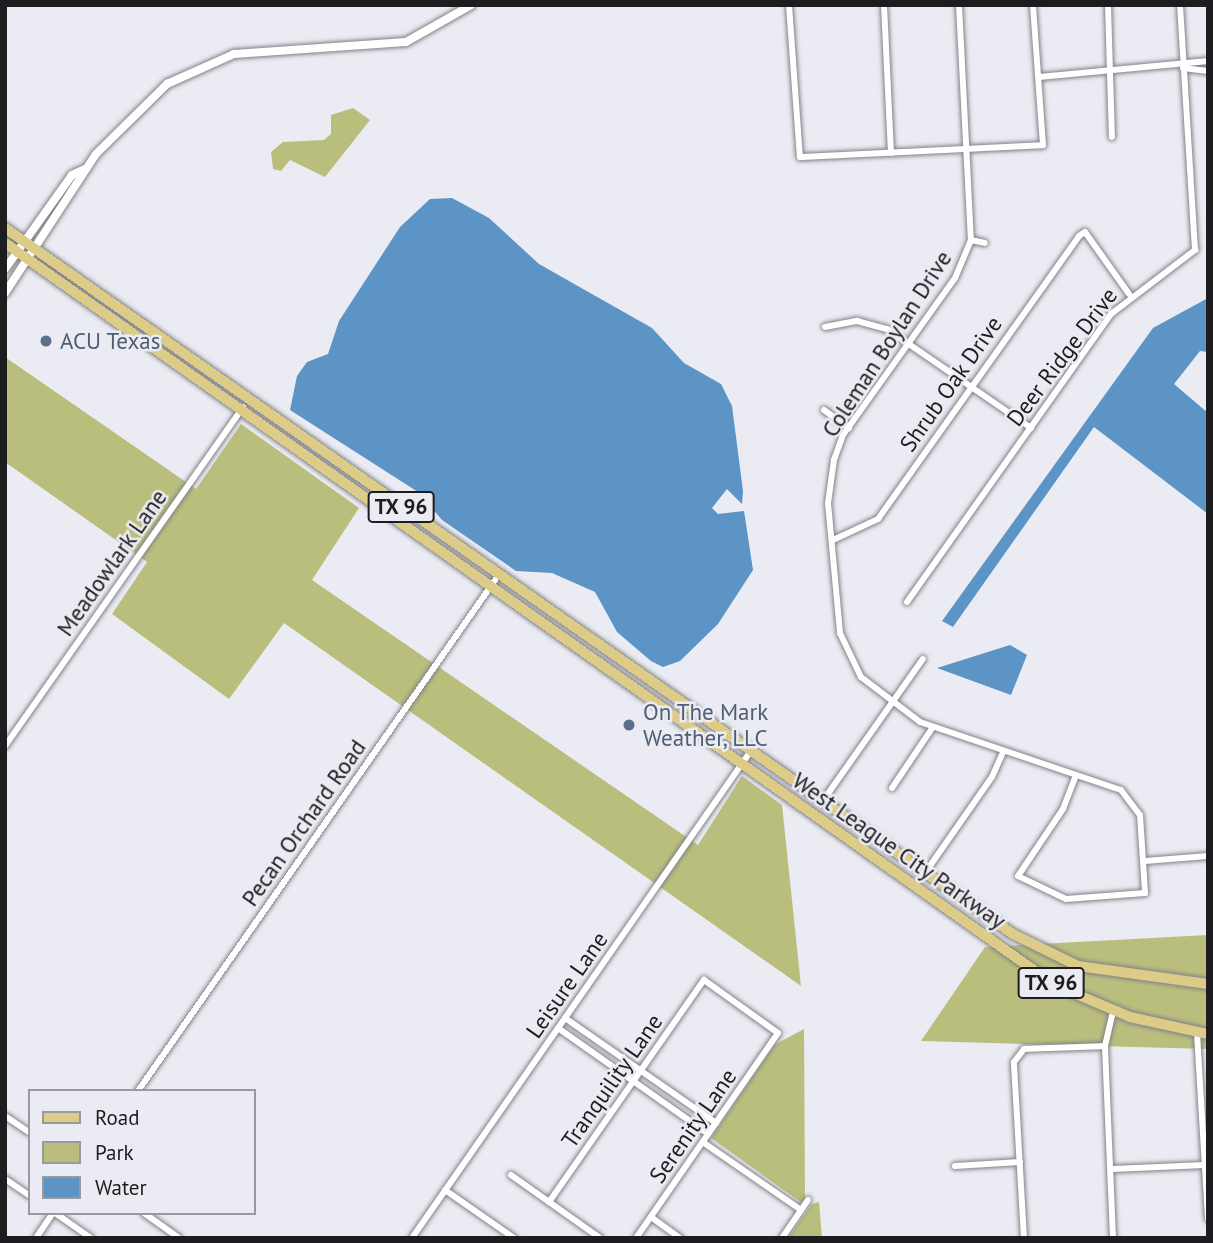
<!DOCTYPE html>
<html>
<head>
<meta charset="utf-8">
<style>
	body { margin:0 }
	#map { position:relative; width:1213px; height:1243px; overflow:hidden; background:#ebebf3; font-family:"PT Sans",sans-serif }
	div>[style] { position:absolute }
	.green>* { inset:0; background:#babe7d }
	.water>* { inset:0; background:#5b94c5 }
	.roads { filter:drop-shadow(0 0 2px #828288) drop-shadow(0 0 2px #828288) }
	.minor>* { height:6px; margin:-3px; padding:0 3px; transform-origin:3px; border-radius:3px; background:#fff }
	.tertiary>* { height:8px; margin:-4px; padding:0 4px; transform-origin:4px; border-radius:4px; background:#fff }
	.primary>* { height:10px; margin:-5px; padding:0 5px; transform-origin:5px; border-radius:5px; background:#ddcb88 }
	.dots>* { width:19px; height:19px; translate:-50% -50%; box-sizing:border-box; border:4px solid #ebebf3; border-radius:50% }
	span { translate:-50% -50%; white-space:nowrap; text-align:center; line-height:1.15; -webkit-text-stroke:5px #ebebf3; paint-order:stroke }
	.shield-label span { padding:2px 5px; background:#ebebf3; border:2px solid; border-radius:5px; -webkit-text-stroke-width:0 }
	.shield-label { font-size:21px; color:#1d1d1f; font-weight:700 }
	.service-label { font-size:23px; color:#4e5e75 }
	.left { translate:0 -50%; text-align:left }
	.street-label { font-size:23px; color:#1d1d1f }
	.frame { position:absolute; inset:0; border:7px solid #1d1d1f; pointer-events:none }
	.legend { position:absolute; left:28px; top:1089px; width:228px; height:126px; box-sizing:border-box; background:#ebebf3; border:2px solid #99999e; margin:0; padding:9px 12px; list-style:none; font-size:21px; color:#1d1d1f }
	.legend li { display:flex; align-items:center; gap:14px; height:35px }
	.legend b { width:35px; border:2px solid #99999e }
</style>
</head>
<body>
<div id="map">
	<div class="green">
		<i style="clip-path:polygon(353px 108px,370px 120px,325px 177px,290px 160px,281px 171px,273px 169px,271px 152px,283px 142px,324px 140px,331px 134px,331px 115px)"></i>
		<i style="clip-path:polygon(5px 357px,196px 489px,241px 424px,359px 508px,312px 580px,698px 845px,742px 776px,782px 805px,801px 986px,284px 623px,229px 699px,112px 614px,147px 562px,5px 462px)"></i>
		<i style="clip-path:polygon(1208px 935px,1208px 1049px,921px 1041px,985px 947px)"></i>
		<i style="clip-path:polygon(804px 1029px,805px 1199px,802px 1203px,711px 1138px,774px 1045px)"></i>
		<i style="clip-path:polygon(819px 1202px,822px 1238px,788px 1238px,812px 1204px)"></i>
	</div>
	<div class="water">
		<i style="clip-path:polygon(452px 198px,489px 218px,539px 264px,652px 328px,684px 363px,721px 384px,732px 406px,743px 491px,742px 504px,727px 489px,712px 508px,718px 514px,744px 511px,753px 570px,718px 624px,680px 661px,663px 667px,651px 661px,617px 632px,595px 592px,552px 573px,516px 571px,442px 520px,418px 492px,290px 410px,297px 376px,307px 362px,328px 354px,339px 321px,400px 227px,430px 199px)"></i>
		<i style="clip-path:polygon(1208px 298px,1208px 352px,1200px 351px,1174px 384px,1208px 413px,1208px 514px,1094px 427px,953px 627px,942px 621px,1153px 328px)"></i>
		<i style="clip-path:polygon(1010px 645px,1027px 655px,1011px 695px,937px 668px)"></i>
	</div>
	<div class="roads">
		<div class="minor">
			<i style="left:789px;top:5px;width:152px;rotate:85.9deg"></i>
			<i style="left:800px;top:157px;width:243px;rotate:-2.8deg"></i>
			<i style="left:1043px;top:145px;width:140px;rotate:-94.1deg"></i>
			<i style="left:884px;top:5px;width:148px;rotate:87.3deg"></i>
			<i style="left:959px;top:5px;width:235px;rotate:87.1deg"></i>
			<i style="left:971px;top:240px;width:41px;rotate:112.8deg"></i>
			<i style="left:955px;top:278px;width:193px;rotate:125.5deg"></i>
			<i style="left:843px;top:435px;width:27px;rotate:110deg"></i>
			<i style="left:834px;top:460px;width:43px;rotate:97.9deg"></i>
			<i style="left:828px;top:503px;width:131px;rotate:84.7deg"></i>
			<i style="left:840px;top:633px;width:49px;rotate:64.5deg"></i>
			<i style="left:861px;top:677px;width:74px;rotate:37.3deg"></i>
			<i style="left:920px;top:722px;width:212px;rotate:18.7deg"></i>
			<i style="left:1121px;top:790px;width:31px;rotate:53deg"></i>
			<i style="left:1140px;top:815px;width:78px;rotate:86.3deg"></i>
			<i style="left:1145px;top:893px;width:79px;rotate:175.7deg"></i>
			<i style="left:1066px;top:899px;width:53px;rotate:-154.4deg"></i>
			<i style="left:1018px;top:876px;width:81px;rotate:-56.1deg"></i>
			<i style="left:1063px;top:809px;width:36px;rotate:-69deg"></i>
			<i style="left:1108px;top:5px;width:132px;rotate:88.3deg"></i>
			<i style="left:1183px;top:68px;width:25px;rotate:7deg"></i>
			<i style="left:1039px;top:77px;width:170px;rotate:-5.4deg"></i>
			<i style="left:971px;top:240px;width:14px;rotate:12deg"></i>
			<i style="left:825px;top:327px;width:33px;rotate:-11deg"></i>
			<i style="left:857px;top:321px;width:31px;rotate:15deg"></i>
			<i style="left:887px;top:329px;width:175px;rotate:34.5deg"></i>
			<i style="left:824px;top:410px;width:31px;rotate:36deg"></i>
			<i style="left:833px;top:540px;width:50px;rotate:-25deg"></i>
			<i style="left:878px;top:519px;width:347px;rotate:-54.6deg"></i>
			<i style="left:1079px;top:236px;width:7px;rotate:-34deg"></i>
			<i style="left:1085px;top:232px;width:76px;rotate:54.6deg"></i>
			<i style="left:907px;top:602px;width:353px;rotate:-54.7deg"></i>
			<i style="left:1111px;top:314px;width:106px;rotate:-37.3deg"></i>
			<i style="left:1195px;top:250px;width:245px;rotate:-93.5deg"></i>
			<i style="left:5px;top:746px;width:414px;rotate:-54.9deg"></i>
			<i style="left:892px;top:788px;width:73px;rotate:-56.1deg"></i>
			<i style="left:822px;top:802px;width:175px;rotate:-54.8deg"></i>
			<i style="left:1145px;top:861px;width:63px;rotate:-4.5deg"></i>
			<i style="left:925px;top:873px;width:117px;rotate:-55.1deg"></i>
			<i style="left:992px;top:777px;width:27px;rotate:-66deg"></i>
			<i style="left:565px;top:1018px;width:184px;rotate:34.8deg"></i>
			<i style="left:558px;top:1028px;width:184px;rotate:35.2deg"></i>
			<i style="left:1197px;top:1033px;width:186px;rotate:86.6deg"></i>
			<i style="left:138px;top:1091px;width:628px;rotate:-55.05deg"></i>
			<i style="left:5px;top:1116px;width:30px;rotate:34deg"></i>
			<i style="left:704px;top:1143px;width:118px;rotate:34.6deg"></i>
			<i style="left:955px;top:1166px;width:65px;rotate:-3.5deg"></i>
			<i style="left:1112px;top:1169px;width:93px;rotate:-2.5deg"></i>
			<i style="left:511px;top:1175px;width:109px;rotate:35.3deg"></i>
			<i style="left:5px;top:1179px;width:30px;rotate:34deg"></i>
			<i style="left:445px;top:1190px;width:84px;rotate:34.8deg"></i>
			<i style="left:549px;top:1202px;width:271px;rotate:-55.1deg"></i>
			<i style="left:704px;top:980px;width:91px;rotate:35.6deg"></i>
			<i style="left:778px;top:1033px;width:249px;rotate:124.7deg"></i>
			<i style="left:55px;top:1213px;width:44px;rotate:34.8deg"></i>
			<i style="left:144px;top:1213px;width:43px;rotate:35.5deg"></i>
			<i style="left:651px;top:1217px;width:36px;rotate:36deg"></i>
			<i style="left:36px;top:1238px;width:30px;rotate:-56deg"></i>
			<i style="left:412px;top:1238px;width:592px;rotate:-55.18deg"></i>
			<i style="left:782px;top:1238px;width:46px;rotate:-55.6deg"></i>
			<i style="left:1024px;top:1238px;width:176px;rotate:-93.3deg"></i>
			<i style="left:1014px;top:1062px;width:16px;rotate:-52deg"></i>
			<i style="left:1024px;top:1049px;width:81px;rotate:-2.1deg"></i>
			<i style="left:1113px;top:1238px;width:192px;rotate:-92.4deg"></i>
			<i style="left:1105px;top:1046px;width:36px;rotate:-77deg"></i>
		</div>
		<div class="tertiary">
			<i style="left:5px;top:269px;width:115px;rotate:-54.5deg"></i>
			<i style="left:72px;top:175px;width:14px;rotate:-25deg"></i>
			<i style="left:5px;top:293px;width:166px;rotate:-56.8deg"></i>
			<i style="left:96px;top:154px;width:100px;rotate:-44.6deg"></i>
			<i style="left:167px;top:84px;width:73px;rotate:-24.1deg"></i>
			<i style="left:234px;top:54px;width:172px;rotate:-4deg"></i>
			<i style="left:406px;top:42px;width:75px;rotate:-29.6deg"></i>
		</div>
		<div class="primary">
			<i style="left:5px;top:228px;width:1231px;rotate:35.01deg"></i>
			<i style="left:1013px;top:934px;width:72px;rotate:26.2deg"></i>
			<i style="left:1078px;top:966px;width:131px;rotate:7.9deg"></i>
			<i style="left:5px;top:243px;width:1286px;rotate:35.25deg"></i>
			<i style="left:1055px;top:985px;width:82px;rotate:23.1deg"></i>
			<i style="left:1130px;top:1017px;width:80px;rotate:12.3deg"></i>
		</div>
	</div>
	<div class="dots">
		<i style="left:46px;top:341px;background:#5c6f8a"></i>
		<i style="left:629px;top:725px;background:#5c6f8a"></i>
	</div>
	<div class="shield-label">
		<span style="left:401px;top:507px">TX 96</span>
		<span style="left:1051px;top:983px">TX 96</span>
	</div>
	<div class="service-label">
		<span class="left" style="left:60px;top:341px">ACU Texas</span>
		<span class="left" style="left:643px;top:725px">On The Mark<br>Weather, LLC</span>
	</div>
	<div class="street-label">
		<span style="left:887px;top:344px;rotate:-57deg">Coleman Boylan Drive</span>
		<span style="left:1062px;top:357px;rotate:-53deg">Deer Ridge Drive</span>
		<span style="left:951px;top:384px;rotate:-55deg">Shrub Oak Drive</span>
		<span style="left:112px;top:563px;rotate:-55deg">Meadowlark Lane</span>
		<span style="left:304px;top:823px;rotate:-55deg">Pecan Orchard Road</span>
		<span style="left:899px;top:851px;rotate:35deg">West League City Parkway</span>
		<span style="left:567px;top:985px;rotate:-55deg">Leisure Lane</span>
		<span style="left:612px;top:1081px;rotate:-55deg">Tranquility Lane</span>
		<span style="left:693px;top:1126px;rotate:-55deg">Serenity Lane</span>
	</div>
	<div class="frame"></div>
	<ul class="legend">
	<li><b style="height:9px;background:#ddcb88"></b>Road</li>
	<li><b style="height:19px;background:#babe7d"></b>Park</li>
	<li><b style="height:19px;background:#5b94c5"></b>Water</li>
	</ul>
</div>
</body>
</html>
